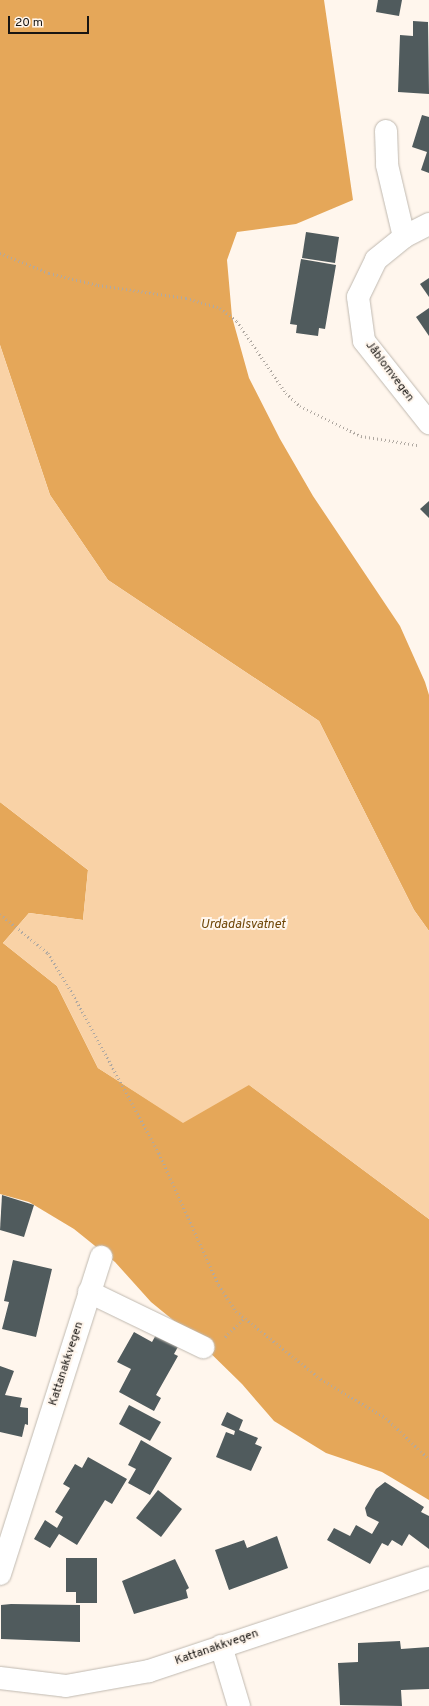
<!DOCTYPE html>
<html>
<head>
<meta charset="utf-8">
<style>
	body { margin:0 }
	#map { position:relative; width:429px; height:1706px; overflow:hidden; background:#fff6ed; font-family:Overpass,sans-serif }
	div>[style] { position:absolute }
	.forest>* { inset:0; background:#e5a759 }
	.water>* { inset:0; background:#f9d2a6 }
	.building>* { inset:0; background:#505b5d }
	.path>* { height:2.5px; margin-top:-1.25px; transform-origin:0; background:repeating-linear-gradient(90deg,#b0a9a2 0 1px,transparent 0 4px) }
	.roads { filter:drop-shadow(0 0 1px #c0b9b0) drop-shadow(0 0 1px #c0b9b0) }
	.minor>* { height:22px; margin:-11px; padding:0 11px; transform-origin:11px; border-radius:11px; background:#fff }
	span { translate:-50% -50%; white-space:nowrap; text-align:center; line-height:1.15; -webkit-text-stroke:4px #fff6ed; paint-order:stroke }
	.street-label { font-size:12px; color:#181512 }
	.water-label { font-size:13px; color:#6f4607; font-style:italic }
	.scale { position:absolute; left:8px; top:16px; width:81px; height:18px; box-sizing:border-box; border:2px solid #181512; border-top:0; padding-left:5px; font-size:12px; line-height:14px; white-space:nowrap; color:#181512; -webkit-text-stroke:3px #fff6ed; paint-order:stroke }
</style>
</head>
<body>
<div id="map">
	<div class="forest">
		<i style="clip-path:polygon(0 0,324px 0,353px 200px,296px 224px,237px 232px,227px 260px,232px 317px,249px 378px,280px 439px,313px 496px,400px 626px,425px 682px,429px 695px,429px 931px,414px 910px,319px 721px,108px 580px,50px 495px,0 345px)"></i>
		<i style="clip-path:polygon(0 802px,88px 870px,83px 920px,29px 913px,3px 943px,57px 986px,98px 1068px,183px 1122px,248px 1084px,429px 1219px,429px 1500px,382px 1472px,326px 1453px,274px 1421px,242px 1384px,195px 1338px,151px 1302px,115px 1262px,74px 1229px,29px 1202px,0 1194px)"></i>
	</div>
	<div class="water">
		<i style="clip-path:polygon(0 345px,50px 495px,108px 580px,319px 721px,414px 910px,429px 931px,429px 1219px,249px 1085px,183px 1123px,98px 1068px,57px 986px,3px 943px,29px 913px,83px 920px,88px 870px,0 802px)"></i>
	</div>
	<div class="building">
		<i style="clip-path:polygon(378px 0,402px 0,399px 16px,376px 12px)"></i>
		<i style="clip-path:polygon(413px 21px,428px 22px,429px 94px,398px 92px,400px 35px,413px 36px)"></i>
		<i style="clip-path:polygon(422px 115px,429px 117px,429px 173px,421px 170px,427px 152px,412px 147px)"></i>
		<i style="clip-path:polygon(306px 232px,339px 237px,335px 263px,302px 258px)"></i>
		<i style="clip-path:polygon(301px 259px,336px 265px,325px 329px,319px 328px,318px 336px,296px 333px,297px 325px,290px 324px)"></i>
		<i style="clip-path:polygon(429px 278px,429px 297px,420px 284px)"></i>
		<i style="clip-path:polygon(429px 308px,429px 336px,416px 317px)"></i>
		<i style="clip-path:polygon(429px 501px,429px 518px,420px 509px)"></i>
		<i style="clip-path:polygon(2px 1195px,34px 1205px,24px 1237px,0 1230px)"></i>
		<i style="clip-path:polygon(13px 1260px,52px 1269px,36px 1337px,2px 1329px,9px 1302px,4px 1301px)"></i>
		<i style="clip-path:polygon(134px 1332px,152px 1342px,157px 1333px,179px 1345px,174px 1354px,178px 1356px,156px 1395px,161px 1398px,154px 1411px,119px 1392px,131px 1369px,117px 1362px)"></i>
		<i style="clip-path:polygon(0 1366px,14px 1371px,5px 1395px,22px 1398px,20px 1407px,28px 1408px,28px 1425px,25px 1424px,22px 1437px,0 1432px,0 1393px,4px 1394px,0 1393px)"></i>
		<i style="clip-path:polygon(129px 1405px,161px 1422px,150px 1441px,119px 1424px)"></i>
		<i style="clip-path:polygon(227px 1412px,243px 1420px,239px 1430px,258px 1438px,255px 1444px,262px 1447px,251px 1471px,216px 1457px,226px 1432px,234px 1435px,235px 1431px,221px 1425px)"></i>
		<i style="clip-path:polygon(141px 1440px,172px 1458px,150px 1495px,128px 1483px,136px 1469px,128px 1465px)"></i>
		<i style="clip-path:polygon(88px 1457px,127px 1479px,112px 1504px,105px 1500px,77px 1545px,59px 1534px,50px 1548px,34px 1539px,45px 1520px,57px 1528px,63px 1517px,55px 1512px,70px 1488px,63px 1484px,75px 1464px,82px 1468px)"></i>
		<i style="clip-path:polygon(385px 1482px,424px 1507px,421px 1512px,429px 1516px,429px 1549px,409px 1534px,402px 1546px,392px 1540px,388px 1546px,382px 1543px,370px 1564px,327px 1540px,334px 1528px,350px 1536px,356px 1525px,372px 1534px,379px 1522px,367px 1516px,365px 1508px,376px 1489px)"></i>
		<i style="clip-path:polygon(158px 1490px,182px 1509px,161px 1537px,136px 1518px)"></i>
		<i style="clip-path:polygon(277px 1536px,288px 1568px,229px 1590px,215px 1550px,244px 1540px,247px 1548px)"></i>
		<i style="clip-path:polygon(66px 1558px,97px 1558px,97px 1603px,76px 1603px,76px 1592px,66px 1592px)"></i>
		<i style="clip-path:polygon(175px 1559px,189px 1588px,186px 1590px,188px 1598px,134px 1614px,122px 1581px)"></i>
		<i style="clip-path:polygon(11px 1604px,80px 1605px,80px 1642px,1px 1639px,1px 1605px)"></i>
		<i style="clip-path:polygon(400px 1641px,401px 1649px,429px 1647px,429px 1689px,401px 1690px,402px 1706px,340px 1705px,338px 1663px,358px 1662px,358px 1643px)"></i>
	</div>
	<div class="path">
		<i style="left:0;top:253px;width:53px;rotate:22.2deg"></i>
		<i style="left:49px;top:273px;width:50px;rotate:13.8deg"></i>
		<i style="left:98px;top:285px;width:89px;rotate:8.4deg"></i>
		<i style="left:186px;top:298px;width:35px;rotate:16deg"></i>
		<i style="left:220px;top:308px;width:21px;rotate:37deg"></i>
		<i style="left:237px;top:321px;width:87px;rotate:55.8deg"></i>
		<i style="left:286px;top:393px;width:19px;rotate:43deg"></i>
		<i style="left:300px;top:406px;width:68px;rotate:26.2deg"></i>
		<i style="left:361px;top:436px;width:57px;rotate:9.1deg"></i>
		<i style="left:0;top:914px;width:62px;rotate:39.1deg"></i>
		<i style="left:48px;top:953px;width:48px;rotate:58.6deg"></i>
		<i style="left:73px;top:994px;width:181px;rotate:61.6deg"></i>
		<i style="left:159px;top:1153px;width:145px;rotate:65.6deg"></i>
		<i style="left:219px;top:1285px;width:31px;rotate:57deg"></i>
		<i style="left:236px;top:1311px;width:109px;rotate:38.7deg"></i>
		<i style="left:321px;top:1379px;width:76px;rotate:31deg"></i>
		<i style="left:386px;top:1418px;width:59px;rotate:43.6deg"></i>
		<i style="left:225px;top:1337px;width:25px;rotate:-45deg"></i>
	</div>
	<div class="roads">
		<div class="minor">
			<i style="left:386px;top:131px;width:34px;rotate:88deg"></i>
			<i style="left:387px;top:165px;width:74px;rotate:76.7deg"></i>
			<i style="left:429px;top:224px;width:28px;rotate:153deg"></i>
			<i style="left:404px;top:237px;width:36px;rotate:141deg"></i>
			<i style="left:376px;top:260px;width:41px;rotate:115.9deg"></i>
			<i style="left:358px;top:297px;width:44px;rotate:82.2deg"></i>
			<i style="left:364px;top:341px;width:105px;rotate:51.6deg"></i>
			<i style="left:89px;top:1292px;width:127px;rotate:25.8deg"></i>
			<i style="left:0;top:1574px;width:333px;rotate:-72.3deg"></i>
			<i style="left:221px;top:1646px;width:63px;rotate:73.3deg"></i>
			<i style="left:0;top:1678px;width:66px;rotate:6.9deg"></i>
			<i style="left:66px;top:1686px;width:84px;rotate:-10.2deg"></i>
			<i style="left:149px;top:1671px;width:295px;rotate:-18.4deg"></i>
		</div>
	</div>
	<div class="street-label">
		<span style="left:389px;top:372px;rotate:53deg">Jåblomvegen</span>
		<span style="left:67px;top:1364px;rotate:-72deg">Kattanakkvegen</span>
		<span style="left:217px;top:1648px;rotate:-19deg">Kattanakkvegen</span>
	</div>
	<div class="water-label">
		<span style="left:243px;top:925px">Urdadalsvatnet</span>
	</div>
	<div class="scale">20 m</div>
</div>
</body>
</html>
